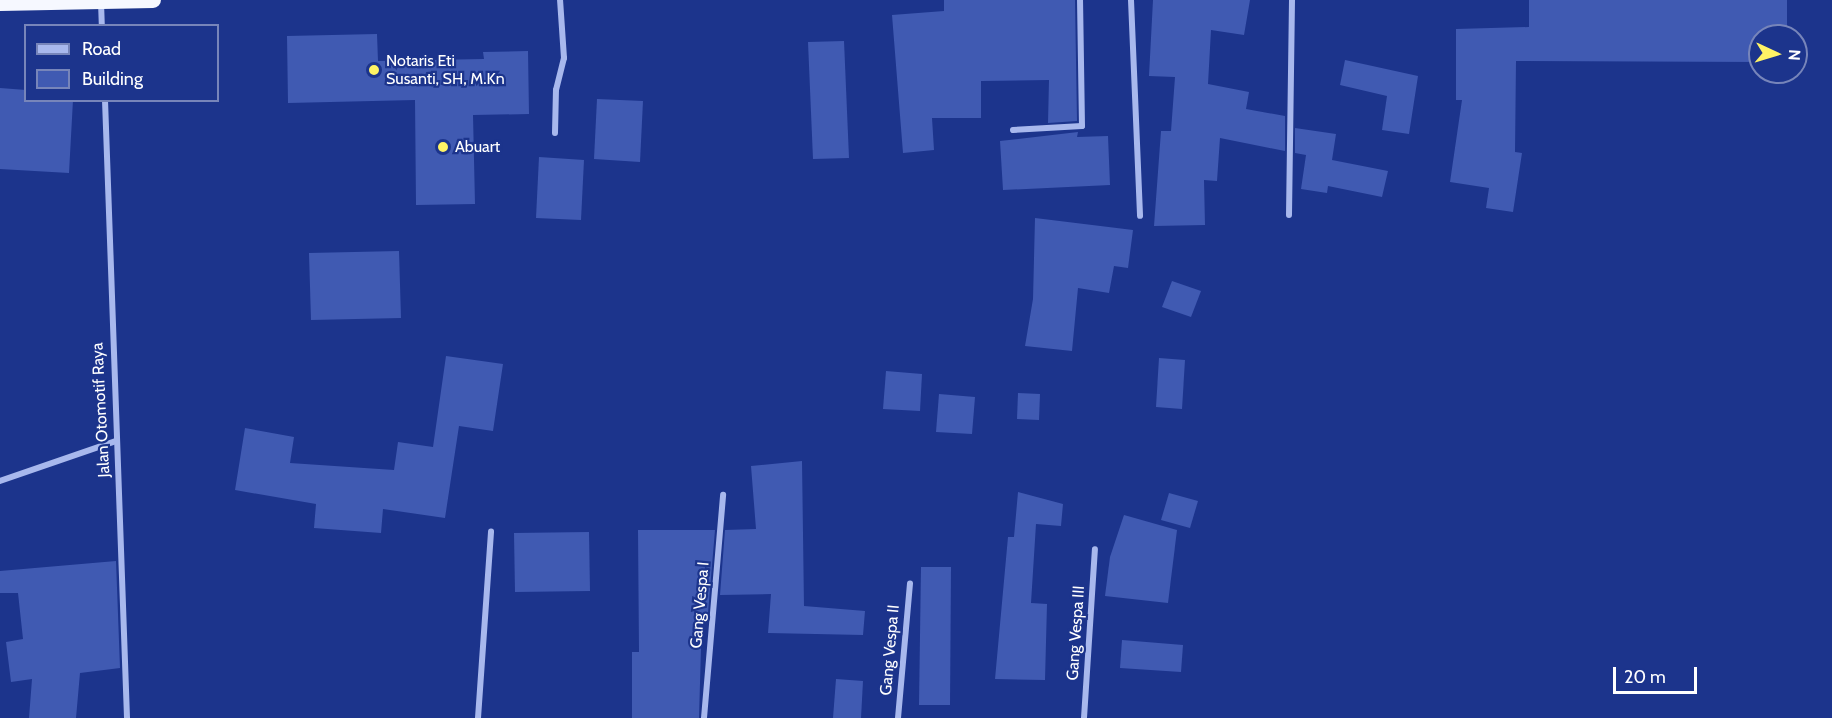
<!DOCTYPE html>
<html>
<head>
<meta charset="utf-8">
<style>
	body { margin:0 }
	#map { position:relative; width:1832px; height:718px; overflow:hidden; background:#1c348c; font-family:Cabin,sans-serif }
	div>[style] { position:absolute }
	.building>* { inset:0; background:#405ab2 }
	.minor>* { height:6px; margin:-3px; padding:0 3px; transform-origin:3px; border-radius:3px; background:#a8b8ed }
	.trunk>* { height:16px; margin:-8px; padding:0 8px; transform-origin:8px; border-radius:8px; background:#f6f8ff }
	.dots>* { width:16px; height:16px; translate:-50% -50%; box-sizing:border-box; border:3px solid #1c348c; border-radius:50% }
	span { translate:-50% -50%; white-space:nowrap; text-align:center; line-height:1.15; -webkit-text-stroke:4.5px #1c348c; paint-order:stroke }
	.poi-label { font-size:16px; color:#fff }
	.left { translate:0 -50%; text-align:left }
	.street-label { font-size:16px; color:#fff }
	.legend { position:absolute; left:24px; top:24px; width:195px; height:78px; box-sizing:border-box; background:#1c348c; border:2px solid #7785ba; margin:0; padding:8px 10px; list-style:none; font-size:18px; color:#fff }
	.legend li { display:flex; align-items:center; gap:12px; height:30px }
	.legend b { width:30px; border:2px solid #7785ba }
	.north { position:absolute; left:1748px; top:24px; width:60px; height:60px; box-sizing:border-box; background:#1c348c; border:2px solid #7785ba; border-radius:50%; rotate:94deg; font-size:16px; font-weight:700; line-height:24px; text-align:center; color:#fff }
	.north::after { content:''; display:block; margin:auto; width:21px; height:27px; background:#fef365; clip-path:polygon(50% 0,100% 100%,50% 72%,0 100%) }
	.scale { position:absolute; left:1613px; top:667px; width:84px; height:27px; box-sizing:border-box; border:3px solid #fff; border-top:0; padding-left:8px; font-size:18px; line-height:21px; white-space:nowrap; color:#fff; -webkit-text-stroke:4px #1c348c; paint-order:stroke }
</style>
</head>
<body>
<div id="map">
	<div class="building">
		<i style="clip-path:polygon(944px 0,1075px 0,1077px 121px,1048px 123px,1049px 80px,981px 81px,981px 118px,932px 118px,934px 150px,903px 153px,892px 15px,944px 11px)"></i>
		<i style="clip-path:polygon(1153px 0,1250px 0,1244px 35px,1211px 30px,1208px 84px,1249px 92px,1246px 109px,1285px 116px,1285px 151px,1220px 138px,1217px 181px,1204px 180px,1205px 225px,1154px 226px,1161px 131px,1171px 131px,1175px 77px,1149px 76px)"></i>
		<i style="clip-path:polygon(1529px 0,1787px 0,1787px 36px,1760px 36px,1760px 62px,1516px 61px,1515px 152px,1522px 153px,1513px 212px,1486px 208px,1489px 188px,1450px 182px,1462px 100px,1456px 100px,1456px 29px,1529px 27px)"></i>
		<i style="clip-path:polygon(377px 34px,378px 61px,484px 59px,483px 52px,528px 51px,529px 114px,473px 115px,475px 204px,416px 205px,415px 100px,288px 103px,287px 36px)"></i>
		<i style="clip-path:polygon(844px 41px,849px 158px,813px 159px,808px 42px)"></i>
		<i style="clip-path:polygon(1345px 60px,1418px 76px,1409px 134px,1382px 130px,1387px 96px,1340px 85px)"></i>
		<i style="clip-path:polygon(0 88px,26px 90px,26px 100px,73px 100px,69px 173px,0 169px)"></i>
		<i style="clip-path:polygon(597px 99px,643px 101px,640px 162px,594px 159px)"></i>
		<i style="clip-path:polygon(1295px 128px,1336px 134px,1332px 160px,1388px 171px,1382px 197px,1328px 186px,1327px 193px,1301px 189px,1306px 155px,1295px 153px)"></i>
		<i style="clip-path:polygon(1078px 132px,1077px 137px,1108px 136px,1110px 185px,1003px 190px,1000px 141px)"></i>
		<i style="clip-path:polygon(539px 157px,584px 160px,581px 220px,536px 218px)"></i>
		<i style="clip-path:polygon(1035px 218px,1133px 230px,1128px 268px,1114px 266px,1109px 293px,1078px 288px,1072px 351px,1025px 346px,1033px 299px)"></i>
		<i style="clip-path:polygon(399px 251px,401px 318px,311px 320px,309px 253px)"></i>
		<i style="clip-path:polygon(1172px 281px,1201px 291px,1191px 317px,1162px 307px)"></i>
		<i style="clip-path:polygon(446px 356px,503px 364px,493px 431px,459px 426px,445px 518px,383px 509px,381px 533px,314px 528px,316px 504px,235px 490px,245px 428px,294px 437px,290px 463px,394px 470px,398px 442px,433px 447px)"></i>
		<i style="clip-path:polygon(1159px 358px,1185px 360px,1182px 409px,1156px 407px)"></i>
		<i style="clip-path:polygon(886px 371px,922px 374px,920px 411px,883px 409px)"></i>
		<i style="clip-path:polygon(1018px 393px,1040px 394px,1039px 420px,1017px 419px)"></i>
		<i style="clip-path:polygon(939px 394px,975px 397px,972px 434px,936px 432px)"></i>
		<i style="clip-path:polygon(802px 461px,804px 606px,865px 611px,863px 635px,768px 633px,771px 594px,720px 595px,725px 530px,756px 529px,751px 466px)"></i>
		<i style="clip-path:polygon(1018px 492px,1063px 504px,1061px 526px,1036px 524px,1031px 603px,1047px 604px,1045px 680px,995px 679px,1008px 537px,1014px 537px)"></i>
		<i style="clip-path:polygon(1169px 493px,1198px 501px,1190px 528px,1161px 520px)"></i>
		<i style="clip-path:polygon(1124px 515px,1177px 530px,1168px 603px,1105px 596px,1110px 557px)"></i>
		<i style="clip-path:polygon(638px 530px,715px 530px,708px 613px,702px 613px,699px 718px,632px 718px,632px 652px,639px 652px)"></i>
		<i style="clip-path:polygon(589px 532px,590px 591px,515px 592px,514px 533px)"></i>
		<i style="clip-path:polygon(116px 561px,120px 668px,80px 673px,76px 718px,29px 718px,32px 679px,11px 682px,6px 642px,23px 639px,18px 593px,0 593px,0 571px)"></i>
		<i style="clip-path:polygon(921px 567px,951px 567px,950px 705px,919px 705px)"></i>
		<i style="clip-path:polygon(1122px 640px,1183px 645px,1181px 672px,1120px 668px)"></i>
		<i style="clip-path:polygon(836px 679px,863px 681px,861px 718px,833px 718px)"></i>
	</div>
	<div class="minor">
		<i style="left:1131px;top:0;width:216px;rotate:87.6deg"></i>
		<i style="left:101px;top:2px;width:24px;rotate:88deg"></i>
		<i style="left:105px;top:100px;width:618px;rotate:87.96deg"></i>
		<i style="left:1013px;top:130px;width:69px;rotate:-3.3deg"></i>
		<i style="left:1082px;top:126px;width:126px;rotate:-90.9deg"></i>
		<i style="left:555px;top:133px;width:43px;rotate:-88.7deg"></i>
		<i style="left:556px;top:90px;width:33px;rotate:-76deg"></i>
		<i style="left:564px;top:58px;width:58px;rotate:-93.9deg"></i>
		<i style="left:1289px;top:215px;width:215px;rotate:-89.2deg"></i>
		<i style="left:0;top:481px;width:123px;rotate:-19deg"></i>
		<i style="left:478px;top:718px;width:187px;rotate:-86deg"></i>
		<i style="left:704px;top:718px;width:224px;rotate:-85.1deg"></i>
		<i style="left:898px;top:718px;width:135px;rotate:-84.9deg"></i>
		<i style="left:1084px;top:718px;width:169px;rotate:-86.3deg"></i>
	</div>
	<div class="trunk">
		<i style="left:0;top:3px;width:153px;rotate:-1.1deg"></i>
	</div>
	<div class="dots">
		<i style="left:374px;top:70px;background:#fef365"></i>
		<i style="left:443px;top:147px;background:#fef365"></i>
	</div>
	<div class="poi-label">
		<span class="left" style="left:386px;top:70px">Notaris Eti<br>Susanti, SH, M.Kn</span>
		<span class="left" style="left:455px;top:147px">Abuart</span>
	</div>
	<div class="street-label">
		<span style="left:101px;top:410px;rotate:-93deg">Jalan Otomotif Raya</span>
		<span style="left:700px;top:605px;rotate:-85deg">Gang Vespa I</span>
		<span style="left:1076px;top:633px;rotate:-86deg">Gang Vespa III</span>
		<span style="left:890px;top:650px;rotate:-85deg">Gang Vespa II</span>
	</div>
	<ul class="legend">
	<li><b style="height:8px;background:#a8b8ed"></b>Road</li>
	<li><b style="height:16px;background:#405ab2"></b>Building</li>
	</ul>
	<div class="north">N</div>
	<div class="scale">20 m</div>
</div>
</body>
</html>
